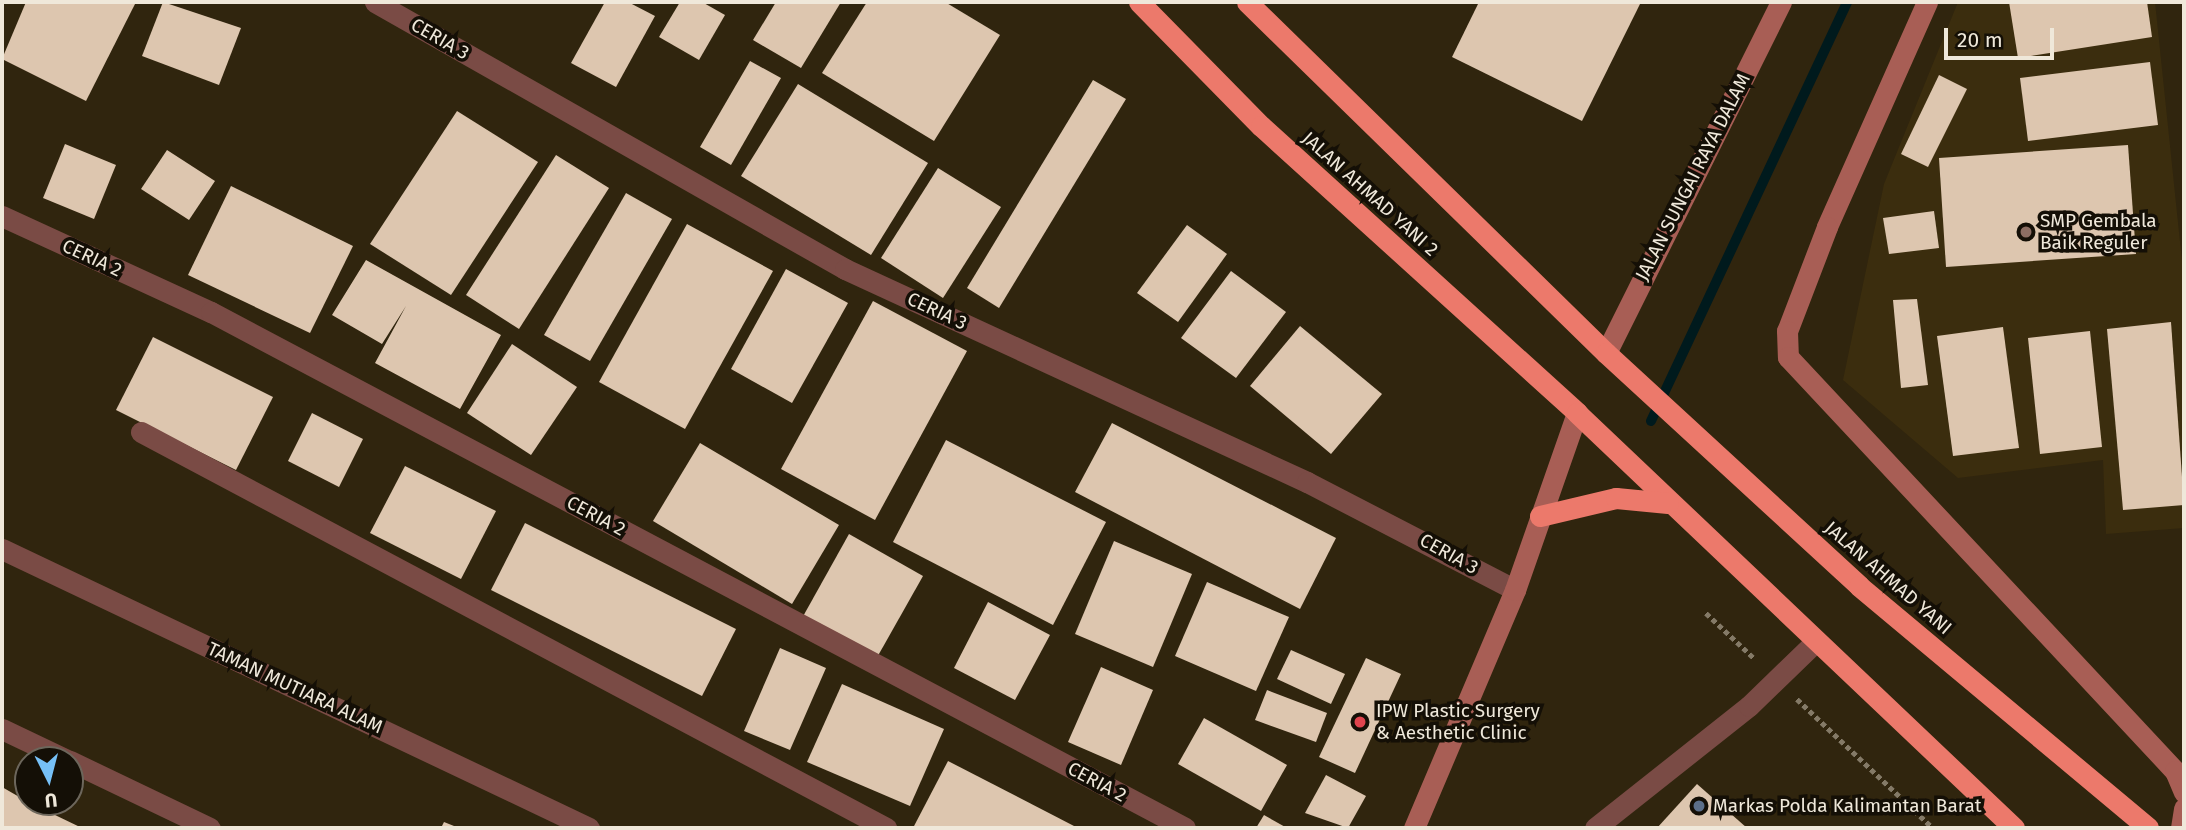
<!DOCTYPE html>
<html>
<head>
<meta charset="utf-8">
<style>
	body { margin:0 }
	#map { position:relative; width:2186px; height:830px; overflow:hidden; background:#30250e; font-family:"Fira Sans",sans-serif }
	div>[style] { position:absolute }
	.built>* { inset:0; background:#3b2d0e }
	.stream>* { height:10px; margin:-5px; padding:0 5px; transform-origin:5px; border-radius:5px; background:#001a1d }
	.building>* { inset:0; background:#ddc6af }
	.path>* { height:4.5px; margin-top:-2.25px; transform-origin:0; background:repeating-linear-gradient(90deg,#847a67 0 5px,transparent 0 8.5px) }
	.lane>* { height:21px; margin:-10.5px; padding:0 10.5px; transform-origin:10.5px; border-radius:10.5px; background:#7a4b45 }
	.street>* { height:21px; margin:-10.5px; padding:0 10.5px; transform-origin:10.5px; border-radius:10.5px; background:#7a4b45 }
	.secondary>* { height:21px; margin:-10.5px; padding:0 10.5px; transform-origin:10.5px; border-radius:10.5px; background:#a85e55 }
	.highway>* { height:21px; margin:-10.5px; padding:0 10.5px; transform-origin:10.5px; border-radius:10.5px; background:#ec796b }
	.dots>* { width:19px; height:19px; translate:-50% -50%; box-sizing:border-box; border:4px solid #140f06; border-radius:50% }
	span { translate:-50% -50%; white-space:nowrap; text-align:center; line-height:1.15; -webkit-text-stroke:7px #140f06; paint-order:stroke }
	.street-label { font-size:19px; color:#efe8da }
	.poi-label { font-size:19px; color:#efe8da }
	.left { translate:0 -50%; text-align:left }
	.frame { position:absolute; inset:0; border:4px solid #efe8da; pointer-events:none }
	.north { position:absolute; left:14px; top:746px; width:70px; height:70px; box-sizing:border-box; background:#140f06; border:2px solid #6c665b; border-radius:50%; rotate:174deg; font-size:19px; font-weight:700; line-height:28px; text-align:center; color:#efe8da }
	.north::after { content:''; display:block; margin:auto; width:24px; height:32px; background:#76c0f7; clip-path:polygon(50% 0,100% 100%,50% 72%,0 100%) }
	.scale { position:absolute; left:1944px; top:28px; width:110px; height:32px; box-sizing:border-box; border:4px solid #efe8da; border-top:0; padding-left:9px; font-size:21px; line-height:24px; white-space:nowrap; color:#efe8da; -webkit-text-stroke:5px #140f06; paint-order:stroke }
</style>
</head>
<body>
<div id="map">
	<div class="built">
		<i style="clip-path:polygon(1958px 2px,2155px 2px,2184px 280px,2184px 528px,2106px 534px,2103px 460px,1958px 478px,1843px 380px,1884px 184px)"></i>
	</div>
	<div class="stream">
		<i style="left:1651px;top:421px;width:463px;rotate:-64.9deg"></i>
	</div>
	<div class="building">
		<i style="clip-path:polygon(26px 2px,136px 2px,86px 101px,2px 59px)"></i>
		<i style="clip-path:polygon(163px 2px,241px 28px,219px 85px,142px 56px)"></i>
		<i style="clip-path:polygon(605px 2px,628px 2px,655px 16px,616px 87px,571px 63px)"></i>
		<i style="clip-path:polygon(680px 2px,702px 2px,725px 15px,699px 60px,659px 37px)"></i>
		<i style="clip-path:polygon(776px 2px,841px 2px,801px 68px,753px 40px)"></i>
		<i style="clip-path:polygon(867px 2px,945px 2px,1000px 35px,934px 141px,822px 73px)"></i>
		<i style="clip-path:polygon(1479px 2px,1641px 2px,1582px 121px,1452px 57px)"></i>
		<i style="clip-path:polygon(2009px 2px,2147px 2px,2152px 37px,2018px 58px)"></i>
		<i style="clip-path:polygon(750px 61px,781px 78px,731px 165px,700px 147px)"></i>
		<i style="clip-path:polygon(2150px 62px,2158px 125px,2028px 141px,2020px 78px)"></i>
		<i style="clip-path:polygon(1939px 75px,1967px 89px,1928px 167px,1901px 154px)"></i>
		<i style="clip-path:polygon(1093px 80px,1126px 99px,999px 308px,967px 288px)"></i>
		<i style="clip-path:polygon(798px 84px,928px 163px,871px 255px,741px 176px)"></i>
		<i style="clip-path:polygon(457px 111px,538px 162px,451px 295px,370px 244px)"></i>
		<i style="clip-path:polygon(65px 144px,116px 165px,94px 219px,43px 198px)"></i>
		<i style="clip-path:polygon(2128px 145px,2136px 254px,1946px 267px,1939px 158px)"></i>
		<i style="clip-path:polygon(167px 150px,215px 181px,189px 220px,141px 189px)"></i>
		<i style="clip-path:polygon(556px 155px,609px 188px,519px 329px,466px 295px)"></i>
		<i style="clip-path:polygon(938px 168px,1001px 207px,943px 298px,881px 258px)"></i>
		<i style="clip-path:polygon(231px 186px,353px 246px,310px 333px,188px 275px)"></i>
		<i style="clip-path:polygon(626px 193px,672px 219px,590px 361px,544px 335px)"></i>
		<i style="clip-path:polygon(1934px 211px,1939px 248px,1889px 254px,1883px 218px)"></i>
		<i style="clip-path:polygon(687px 224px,773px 271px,685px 429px,599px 382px)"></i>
		<i style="clip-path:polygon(1187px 225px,1227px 254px,1178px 322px,1137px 293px)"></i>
		<i style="clip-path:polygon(366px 260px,501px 335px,460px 409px,375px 363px,406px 306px,382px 344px,332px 315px)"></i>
		<i style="clip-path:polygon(786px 269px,848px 303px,792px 403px,731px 369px)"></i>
		<i style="clip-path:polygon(1231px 271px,1286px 312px,1236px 378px,1181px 338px)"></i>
		<i style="clip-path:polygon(1917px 299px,1928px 385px,1901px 388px,1893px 300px)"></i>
		<i style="clip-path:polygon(873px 301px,967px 351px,875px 520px,781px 469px)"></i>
		<i style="clip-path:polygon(2171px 322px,2184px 505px,2123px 510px,2107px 329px)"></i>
		<i style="clip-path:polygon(1300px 326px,1382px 394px,1331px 454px,1250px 386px)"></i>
		<i style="clip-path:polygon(2003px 327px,2019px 448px,1953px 456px,1937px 336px)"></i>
		<i style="clip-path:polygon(2090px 331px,2102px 447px,2040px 454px,2028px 338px)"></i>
		<i style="clip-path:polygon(153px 337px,273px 397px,236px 470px,116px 410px)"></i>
		<i style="clip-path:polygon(512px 344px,577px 387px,531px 455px,467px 413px)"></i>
		<i style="clip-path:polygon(312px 413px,363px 439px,339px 487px,288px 461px)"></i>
		<i style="clip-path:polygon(1112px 423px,1336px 538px,1300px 609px,1075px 492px)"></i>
		<i style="clip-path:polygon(946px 440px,1106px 522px,1053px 625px,893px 542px)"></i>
		<i style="clip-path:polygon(700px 443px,839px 525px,792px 604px,653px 521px)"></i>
		<i style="clip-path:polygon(405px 466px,496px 511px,461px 579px,370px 533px)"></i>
		<i style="clip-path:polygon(525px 523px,736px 629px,702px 696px,491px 590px)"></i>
		<i style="clip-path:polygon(849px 534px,923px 576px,875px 661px,801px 620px)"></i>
		<i style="clip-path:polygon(1114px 541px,1192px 574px,1153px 667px,1075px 634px)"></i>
		<i style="clip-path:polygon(1207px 582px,1289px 617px,1256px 691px,1175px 656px)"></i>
		<i style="clip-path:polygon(988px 602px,1050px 635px,1015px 700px,954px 668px)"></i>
		<i style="clip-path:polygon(780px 648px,826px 668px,790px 750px,744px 731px)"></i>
		<i style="clip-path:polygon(1291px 650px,1345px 674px,1331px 704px,1277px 679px)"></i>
		<i style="clip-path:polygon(1366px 658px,1401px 674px,1355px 773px,1319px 757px)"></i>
		<i style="clip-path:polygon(1101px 667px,1153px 690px,1121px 765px,1068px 742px)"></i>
		<i style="clip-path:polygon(842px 684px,944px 729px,910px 806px,807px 762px)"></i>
		<i style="clip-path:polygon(1267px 690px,1327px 713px,1316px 742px,1255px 720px)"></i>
		<i style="clip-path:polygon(1204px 718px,1287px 765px,1261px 811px,1178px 764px)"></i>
		<i style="clip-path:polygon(948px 761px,1074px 826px,1073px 828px,913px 828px)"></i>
		<i style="clip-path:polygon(1326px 775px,1366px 796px,1348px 828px,1305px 813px)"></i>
		<i style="clip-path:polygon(1697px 784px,1747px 828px,1657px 828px)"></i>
		<i style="clip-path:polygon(2px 787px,28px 802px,82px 828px,2px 828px)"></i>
		<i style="clip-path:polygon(1264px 815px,1287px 828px,1256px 828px)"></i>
		<i style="clip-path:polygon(444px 822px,459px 828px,441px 828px)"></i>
	</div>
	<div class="path">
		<i style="left:1706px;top:613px;width:67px;rotate:43.2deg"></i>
		<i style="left:1797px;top:699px;width:187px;rotate:43.5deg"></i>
	</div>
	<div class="lane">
		<i style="left:1595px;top:828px;width:196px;rotate:-38.4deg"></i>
		<i style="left:1749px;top:706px;width:91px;rotate:-44.1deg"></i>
	</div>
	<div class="street">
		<i style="left:375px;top:2px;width:541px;rotate:29.6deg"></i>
		<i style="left:845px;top:269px;width:509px;rotate:24.75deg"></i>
		<i style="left:1307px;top:482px;width:234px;rotate:27.4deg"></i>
		<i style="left:2px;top:216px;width:230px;rotate:24.7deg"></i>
		<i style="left:211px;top:312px;width:1102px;rotate:27.91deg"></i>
		<i style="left:141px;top:432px;width:844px;rotate:27.99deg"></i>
		<i style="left:2px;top:549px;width:650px;rotate:25.42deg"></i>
		<i style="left:2px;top:729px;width:72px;rotate:25.5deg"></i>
		<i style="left:70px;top:761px;width:155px;rotate:25.6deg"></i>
	</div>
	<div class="secondary">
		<i style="left:1927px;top:2px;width:246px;rotate:114deg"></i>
		<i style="left:1827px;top:227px;width:111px;rotate:111deg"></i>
		<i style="left:1787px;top:331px;width:26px;rotate:88deg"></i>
		<i style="left:1788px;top:357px;width:567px;rotate:46.93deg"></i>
		<i style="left:2175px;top:771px;width:23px;rotate:67deg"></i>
		<i style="left:1606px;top:353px;width:392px;rotate:-63.5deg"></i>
		<i style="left:1414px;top:828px;width:259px;rotate:-67deg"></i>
		<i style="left:1515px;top:590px;width:188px;rotate:-70.7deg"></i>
		<i style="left:2181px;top:828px;width:20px;rotate:-81deg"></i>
	</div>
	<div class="highway">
		<i style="left:1139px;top:2px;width:174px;rotate:45.5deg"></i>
		<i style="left:1261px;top:126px;width:427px;rotate:42.2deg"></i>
		<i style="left:1577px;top:413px;width:603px;rotate:43.52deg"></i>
		<i style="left:1247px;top:2px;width:502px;rotate:44.35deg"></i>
		<i style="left:1606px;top:353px;width:344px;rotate:42.6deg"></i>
		<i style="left:1859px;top:586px;width:377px;rotate:39.9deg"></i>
		<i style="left:1540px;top:516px;width:78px;rotate:-13.3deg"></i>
		<i style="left:1616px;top:498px;width:52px;rotate:5.5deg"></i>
	</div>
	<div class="dots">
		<i style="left:2026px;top:232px;background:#8d6e63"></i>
		<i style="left:1360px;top:722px;background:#e0444e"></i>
		<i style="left:1699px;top:806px;background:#5c6f8a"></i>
	</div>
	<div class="street-label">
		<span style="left:440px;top:39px;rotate:30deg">CERIA 3</span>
		<span style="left:1693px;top:177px;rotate:-63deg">JALAN SUNGAI RAYA DALAM</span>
		<span style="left:1370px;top:194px;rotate:42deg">JALAN AHMAD YANI 2</span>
		<span style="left:92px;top:258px;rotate:25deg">CERIA 2</span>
		<span style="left:937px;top:311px;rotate:25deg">CERIA 3</span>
		<span style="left:596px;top:516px;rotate:28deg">CERIA 2</span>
		<span style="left:1449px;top:554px;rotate:29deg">CERIA 3</span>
		<span style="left:1888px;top:578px;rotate:41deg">JALAN AHMAD YANI</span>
		<span style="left:295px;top:688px;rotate:25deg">TAMAN MUTIARA ALAM</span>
		<span style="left:1097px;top:782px;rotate:28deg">CERIA 2</span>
	</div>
	<div class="poi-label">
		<span class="left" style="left:2040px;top:232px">SMP Gembala<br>Baik Reguler</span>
		<span class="left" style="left:1376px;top:722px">IPW Plastic Surgery<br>&amp; Aesthetic Clinic</span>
		<span class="left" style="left:1713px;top:806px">Markas Polda Kalimantan Barat</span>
	</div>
	<div class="frame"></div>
	<div class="north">U</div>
	<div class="scale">20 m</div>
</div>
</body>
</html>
